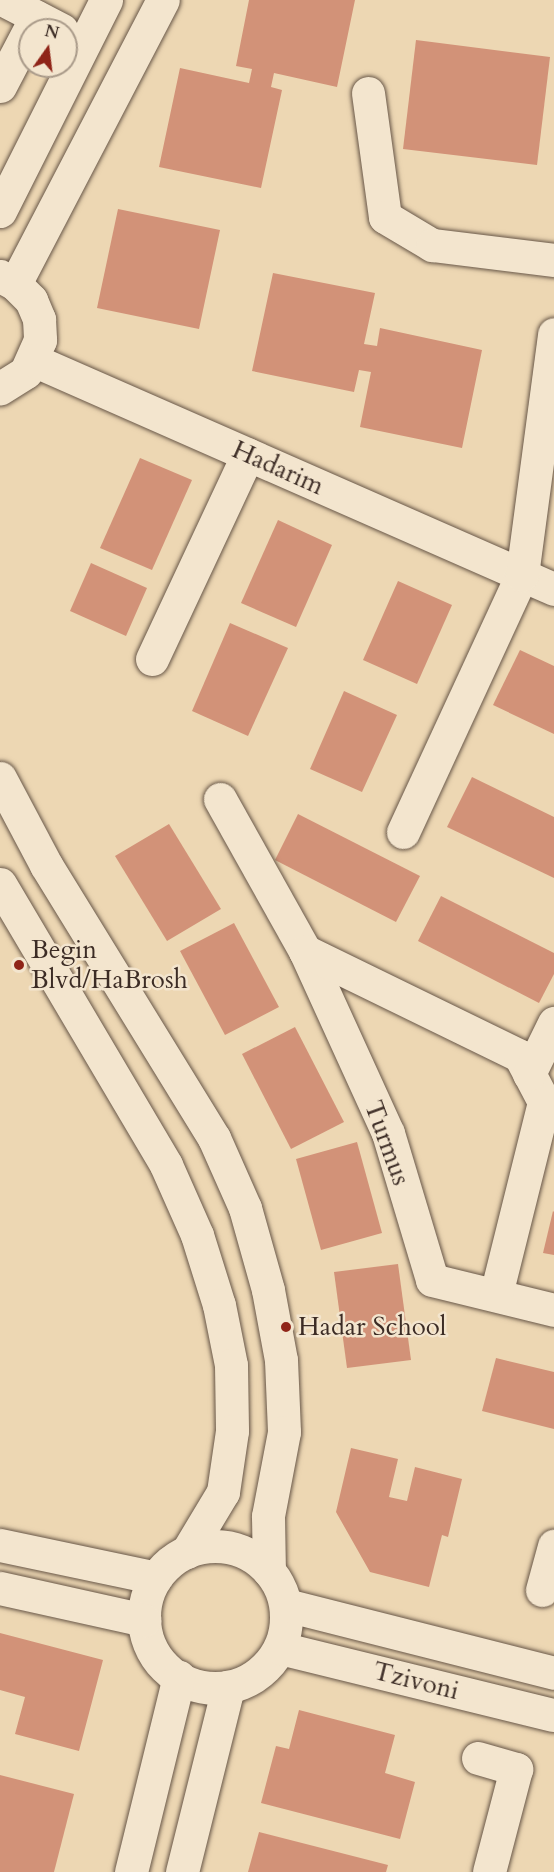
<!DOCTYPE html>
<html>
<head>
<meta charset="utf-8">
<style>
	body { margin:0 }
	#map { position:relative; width:554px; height:1872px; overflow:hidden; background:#edd7b3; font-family:Cardo,serif }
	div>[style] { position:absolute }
	.building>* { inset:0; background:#d29278 }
	.roads { filter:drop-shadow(0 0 2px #685748) drop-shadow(0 0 2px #685748) }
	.minor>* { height:33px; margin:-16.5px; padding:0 16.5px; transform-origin:16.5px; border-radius:16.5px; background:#f3e5ce }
	.minor>.ring { margin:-16.5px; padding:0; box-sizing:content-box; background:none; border:33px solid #f3e5ce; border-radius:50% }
	.dots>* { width:16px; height:16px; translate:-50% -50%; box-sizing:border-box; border:3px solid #f3e5ce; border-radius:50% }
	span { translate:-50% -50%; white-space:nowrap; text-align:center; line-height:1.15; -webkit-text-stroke:5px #f3e5ce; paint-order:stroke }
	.street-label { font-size:26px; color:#3c2c25 }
	.poi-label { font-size:26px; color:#3c2c25 }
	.left { translate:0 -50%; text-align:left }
	.north { position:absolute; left:18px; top:18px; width:60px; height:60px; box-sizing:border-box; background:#f3e5ce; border:2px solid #aa9b8a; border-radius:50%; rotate:14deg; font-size:16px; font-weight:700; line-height:24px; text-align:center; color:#3c2c25 }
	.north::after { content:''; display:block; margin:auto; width:21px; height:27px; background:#8f2418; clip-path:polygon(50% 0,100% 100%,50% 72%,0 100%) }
</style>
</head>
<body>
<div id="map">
	<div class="building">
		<i style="clip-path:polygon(249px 0,355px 0,337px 87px,274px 73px,271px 87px,282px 90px,261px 188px,159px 167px,180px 68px,249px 83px,252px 69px,236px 66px)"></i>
		<i style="clip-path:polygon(416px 40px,550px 57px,537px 165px,403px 149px)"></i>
		<i style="clip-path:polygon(118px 209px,220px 230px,199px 329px,97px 308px)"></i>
		<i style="clip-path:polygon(273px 273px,375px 293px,364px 344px,377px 346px,380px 328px,482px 350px,462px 448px,360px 427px,371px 372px,359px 370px,354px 392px,252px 371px)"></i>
		<i style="clip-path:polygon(140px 458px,192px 480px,152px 570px,100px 548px)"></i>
		<i style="clip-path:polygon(278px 520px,332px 545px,296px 627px,241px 603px)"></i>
		<i style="clip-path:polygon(91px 563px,147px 588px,126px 636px,70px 611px)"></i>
		<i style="clip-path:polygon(398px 581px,452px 605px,417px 684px,363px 660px)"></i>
		<i style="clip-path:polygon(230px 623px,288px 648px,248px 736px,192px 711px)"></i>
		<i style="clip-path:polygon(520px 650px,554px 666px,554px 734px,493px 705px)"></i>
		<i style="clip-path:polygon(344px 691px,397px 715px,362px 792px,310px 769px)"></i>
		<i style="clip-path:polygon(472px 777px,554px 817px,554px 878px,447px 827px)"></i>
		<i style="clip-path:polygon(298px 814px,420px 876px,396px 922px,275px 860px)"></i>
		<i style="clip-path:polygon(169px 824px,221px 909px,167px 941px,115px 856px)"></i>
		<i style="clip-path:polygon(441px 896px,554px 953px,554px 974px,539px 1003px,418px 941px)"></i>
		<i style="clip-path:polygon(234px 923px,279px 1007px,225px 1035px,180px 951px)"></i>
		<i style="clip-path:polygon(295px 1027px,344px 1122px,291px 1149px,242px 1054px)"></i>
		<i style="clip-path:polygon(357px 1142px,382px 1233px,321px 1250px,296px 1159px)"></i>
		<i style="clip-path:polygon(553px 1211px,554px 1212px,554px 1255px,543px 1253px)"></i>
		<i style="clip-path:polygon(398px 1264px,411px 1360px,347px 1368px,334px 1272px)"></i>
		<i style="clip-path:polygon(496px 1358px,554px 1372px,554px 1429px,482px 1411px)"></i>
		<i style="clip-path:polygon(351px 1448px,398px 1459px,389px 1497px,407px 1501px,415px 1467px,462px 1479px,448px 1537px,442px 1535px,429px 1587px,370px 1572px,336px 1512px)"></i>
		<i style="clip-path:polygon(0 1633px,103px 1660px,79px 1751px,15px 1734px,25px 1697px,0 1690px)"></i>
		<i style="clip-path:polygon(299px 1710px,395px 1735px,385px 1773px,415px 1782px,400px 1839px,261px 1803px,276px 1746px,289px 1749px)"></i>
		<i style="clip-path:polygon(0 1775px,74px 1794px,54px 1872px,0 1872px)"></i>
		<i style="clip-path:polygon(259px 1832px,388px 1865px,386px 1872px,248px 1872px)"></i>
	</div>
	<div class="roads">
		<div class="minor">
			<i style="left:4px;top:0;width:65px;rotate:27.3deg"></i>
			<i style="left:0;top:86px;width:78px;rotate:-62.4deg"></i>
			<i style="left:368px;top:93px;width:125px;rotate:82.2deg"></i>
			<i style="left:385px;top:217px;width:55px;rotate:30.8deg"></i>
			<i style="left:432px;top:245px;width:123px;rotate:7deg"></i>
			<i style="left:0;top:211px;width:236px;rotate:-63.3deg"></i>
			<i style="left:0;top:276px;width:17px;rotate:28deg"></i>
			<i style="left:15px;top:284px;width:23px;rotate:45deg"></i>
			<i style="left:31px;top:300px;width:21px;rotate:67deg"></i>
			<i style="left:39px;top:319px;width:21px;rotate:87deg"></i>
			<i style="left:40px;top:340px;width:35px;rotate:114deg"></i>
			<i style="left:26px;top:372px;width:31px;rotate:148deg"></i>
			<i style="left:15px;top:284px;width:320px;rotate:-62.5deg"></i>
			<i style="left:33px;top:360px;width:569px;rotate:23.73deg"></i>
			<i style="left:152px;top:659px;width:226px;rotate:-64.9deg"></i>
			<i style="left:0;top:778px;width:98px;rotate:62.1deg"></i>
			<i style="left:46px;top:865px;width:321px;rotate:58.4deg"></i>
			<i style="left:214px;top:1138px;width:77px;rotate:66.1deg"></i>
			<i style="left:245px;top:1208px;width:85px;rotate:74.3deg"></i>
			<i style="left:268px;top:1290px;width:71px;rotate:79.5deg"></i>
			<i style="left:281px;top:1360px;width:72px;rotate:87.6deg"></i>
			<i style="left:284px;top:1432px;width:86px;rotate:100.8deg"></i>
			<i style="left:268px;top:1516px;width:55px;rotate:89deg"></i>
			<i style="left:220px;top:799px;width:174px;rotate:60.8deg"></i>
			<i style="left:305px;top:951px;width:200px;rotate:65.5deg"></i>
			<i style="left:388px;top:1133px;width:153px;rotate:73.3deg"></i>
			<i style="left:432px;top:1280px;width:126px;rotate:13.8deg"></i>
			<i style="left:403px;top:832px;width:283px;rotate:-65.2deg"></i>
			<i style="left:522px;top:575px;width:243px;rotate:-82.4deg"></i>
			<i style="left:0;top:884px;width:326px;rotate:59.4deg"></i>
			<i style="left:166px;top:1165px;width:77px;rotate:66.1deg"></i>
			<i style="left:197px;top:1235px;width:73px;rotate:72.6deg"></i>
			<i style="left:219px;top:1305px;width:61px;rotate:78.7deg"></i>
			<i style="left:231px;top:1365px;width:66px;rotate:89.1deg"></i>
			<i style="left:232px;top:1431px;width:62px;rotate:98.4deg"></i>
			<i style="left:223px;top:1492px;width:70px;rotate:121deg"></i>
			<i style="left:305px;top:951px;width:239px;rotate:26deg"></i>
			<i style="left:520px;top:1056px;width:52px;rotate:62.4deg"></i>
			<i style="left:544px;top:1102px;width:199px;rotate:104deg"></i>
			<i style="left:529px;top:1074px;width:57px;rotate:-63.9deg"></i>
			<i style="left:0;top:1545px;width:159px;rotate:11.9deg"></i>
			<i class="ring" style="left:144px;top:1546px;width:109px;height:109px"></i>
			<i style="left:0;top:1588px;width:148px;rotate:12.5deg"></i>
			<i style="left:542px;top:1590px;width:46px;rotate:-74.7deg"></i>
			<i style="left:286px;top:1605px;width:276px;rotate:14.2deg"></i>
			<i style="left:280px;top:1648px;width:281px;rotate:13.8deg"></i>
			<i style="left:478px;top:1758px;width:40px;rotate:16deg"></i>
			<i style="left:516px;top:1769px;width:106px;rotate:104.7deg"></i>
			<i style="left:131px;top:1872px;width:201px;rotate:-76.2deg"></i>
			<i style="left:182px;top:1872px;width:191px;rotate:-76deg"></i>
		</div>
	</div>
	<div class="dots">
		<i style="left:19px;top:965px;background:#8f2418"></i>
		<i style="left:286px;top:1327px;background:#8f2418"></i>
	</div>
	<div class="street-label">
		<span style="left:278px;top:468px;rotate:24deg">Hadarim</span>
		<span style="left:387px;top:1143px;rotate:70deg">Turmus</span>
		<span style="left:416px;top:1681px;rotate:14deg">Tzivoni</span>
	</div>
	<div class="poi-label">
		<span class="left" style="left:31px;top:965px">Begin<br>Blvd/HaBrosh</span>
		<span class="left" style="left:298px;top:1327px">Hadar School</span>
	</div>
	<div class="north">N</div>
</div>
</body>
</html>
